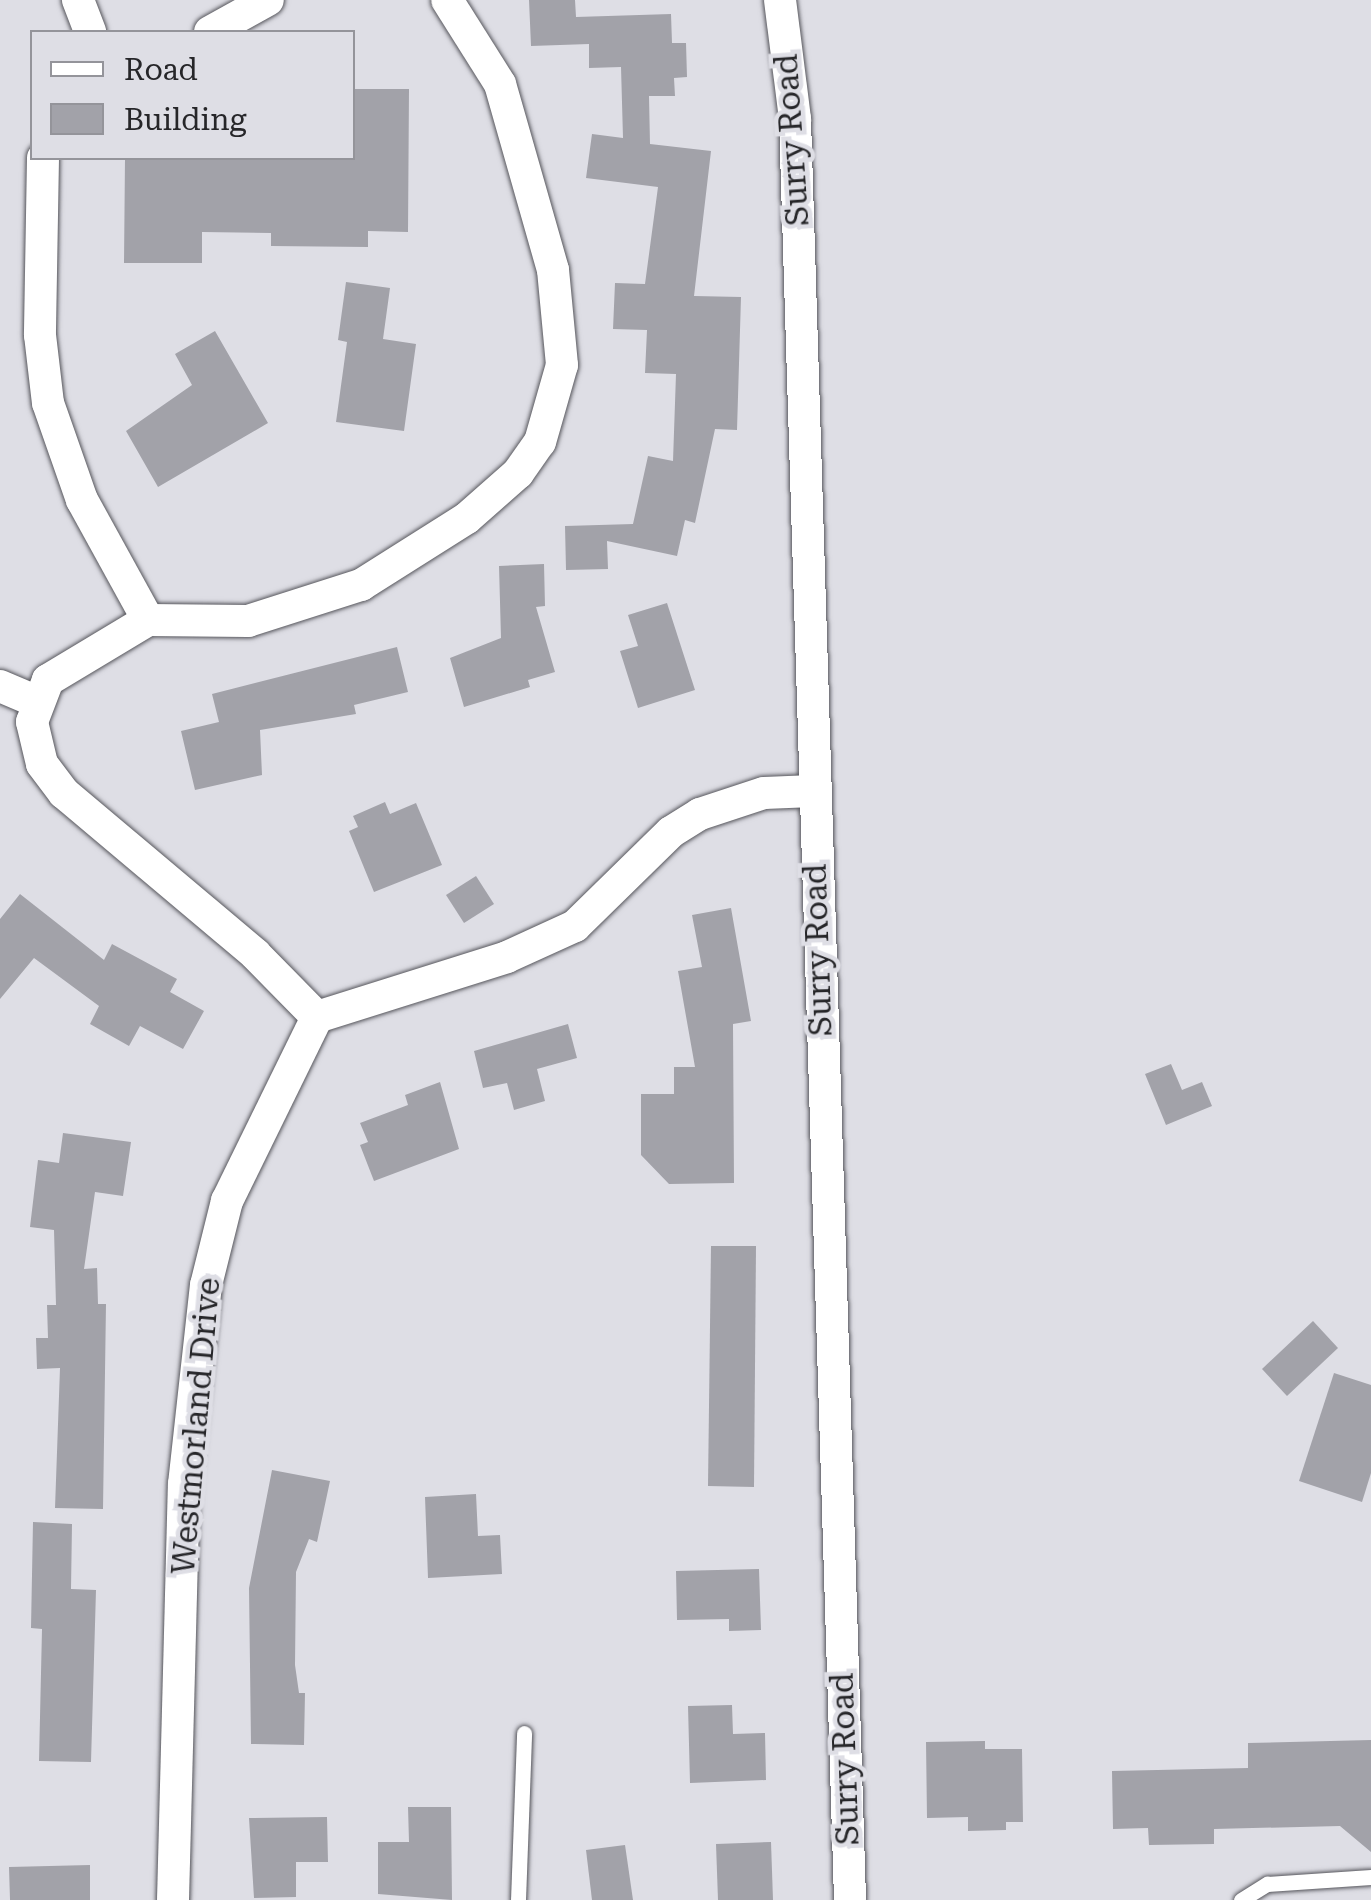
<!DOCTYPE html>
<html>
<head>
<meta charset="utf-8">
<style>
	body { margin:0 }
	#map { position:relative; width:1371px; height:1900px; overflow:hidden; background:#dedee5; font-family:"Roboto Serif",serif }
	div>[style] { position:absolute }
	.building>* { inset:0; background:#a2a2a9 }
	.roads { filter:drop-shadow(0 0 2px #56565c) drop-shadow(0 0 2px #56565c) }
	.lane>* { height:15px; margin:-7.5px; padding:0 7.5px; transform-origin:7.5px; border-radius:7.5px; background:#fff }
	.street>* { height:32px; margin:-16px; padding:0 16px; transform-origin:16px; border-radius:16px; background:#fff }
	span { translate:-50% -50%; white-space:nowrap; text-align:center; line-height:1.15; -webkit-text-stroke:9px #dedee5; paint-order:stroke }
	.street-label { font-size:32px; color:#262629 }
	.legend { position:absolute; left:30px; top:30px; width:325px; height:130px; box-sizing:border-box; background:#dedee5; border:2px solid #94949a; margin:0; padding:12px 18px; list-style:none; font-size:30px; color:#262629 }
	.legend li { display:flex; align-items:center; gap:20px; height:50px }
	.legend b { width:50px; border:2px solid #94949a }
</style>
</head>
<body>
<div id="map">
	<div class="building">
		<i style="clip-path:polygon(529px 0,575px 0,576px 17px,671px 14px,672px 43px,686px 43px,687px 77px,674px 78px,675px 96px,649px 96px,650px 144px,711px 151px,694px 296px,741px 297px,737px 430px,715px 429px,695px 523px,685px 520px,677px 556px,607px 541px,608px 569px,566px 570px,565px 526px,633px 524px,648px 456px,673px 461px,676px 374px,645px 373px,647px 330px,613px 329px,615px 283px,645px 284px,658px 187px,586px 178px,592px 134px,623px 138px,621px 67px,589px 68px,589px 44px,531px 46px)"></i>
		<i style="clip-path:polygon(352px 89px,409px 89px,408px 232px,368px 231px,368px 247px,271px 246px,271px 233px,202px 232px,202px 263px,124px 263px,125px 158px,352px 158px)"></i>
		<i style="clip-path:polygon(346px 282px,390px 288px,383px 339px,416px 344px,404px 431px,336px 422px,347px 342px,338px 340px)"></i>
		<i style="clip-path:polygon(215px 331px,268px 423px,158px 487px,126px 431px,192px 385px,175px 354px)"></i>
		<i style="clip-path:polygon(544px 564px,545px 606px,536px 607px,555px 672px,528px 680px,530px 687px,464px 707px,450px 658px,501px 638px,499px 566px)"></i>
		<i style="clip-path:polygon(667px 603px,695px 690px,638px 708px,620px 651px,638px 646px,628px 615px)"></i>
		<i style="clip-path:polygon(397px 647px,408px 692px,354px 705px,356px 714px,260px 730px,262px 775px,195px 790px,181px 731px,219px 722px,212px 694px)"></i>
		<i style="clip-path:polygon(385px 802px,390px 814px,416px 803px,442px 865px,374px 892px,349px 831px,358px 827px,353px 816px)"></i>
		<i style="clip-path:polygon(476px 876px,494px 904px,464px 923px,446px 895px)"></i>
		<i style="clip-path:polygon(20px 894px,104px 960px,112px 944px,177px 979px,170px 992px,204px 1011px,183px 1049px,140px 1026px,129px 1046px,90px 1024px,99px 1006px,34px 958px,0 999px,0 919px)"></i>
		<i style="clip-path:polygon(731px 908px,751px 1021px,733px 1024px,734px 1183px,669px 1184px,641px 1155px,641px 1094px,674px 1094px,674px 1067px,695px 1067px,678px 971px,702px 967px,692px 915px)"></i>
		<i style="clip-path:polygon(568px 1024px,577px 1058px,537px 1069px,545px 1101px,514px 1110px,507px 1083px,483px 1088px,474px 1051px)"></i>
		<i style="clip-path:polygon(1171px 1064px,1182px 1090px,1202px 1082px,1212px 1106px,1166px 1125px,1145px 1074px)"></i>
		<i style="clip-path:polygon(440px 1082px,459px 1149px,374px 1181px,360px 1145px,368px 1142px,360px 1123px,408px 1105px,405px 1095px)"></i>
		<i style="clip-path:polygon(63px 1133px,131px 1142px,123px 1196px,95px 1192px,84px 1269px,97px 1268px,98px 1304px,106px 1304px,103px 1509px,55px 1508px,60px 1368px,37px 1369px,36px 1338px,48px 1338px,47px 1305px,56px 1305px,54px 1230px,30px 1227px,38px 1160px,59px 1163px)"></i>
		<i style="clip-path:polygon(711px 1246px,756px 1246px,754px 1487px,708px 1486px)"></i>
		<i style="clip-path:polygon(1313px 1321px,1338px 1348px,1287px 1396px,1262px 1369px)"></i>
		<i style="clip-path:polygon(1334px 1373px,1371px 1385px,1371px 1473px,1362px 1502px,1299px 1481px)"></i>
		<i style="clip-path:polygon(272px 1470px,330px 1481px,317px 1542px,309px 1539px,296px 1572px,295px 1665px,299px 1693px,305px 1693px,304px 1745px,251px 1744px,249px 1588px)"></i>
		<i style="clip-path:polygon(476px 1494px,478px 1536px,500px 1535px,502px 1574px,428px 1578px,425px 1497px)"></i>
		<i style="clip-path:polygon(33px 1522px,72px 1524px,71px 1589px,96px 1590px,91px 1762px,39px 1761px,42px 1629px,31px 1628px)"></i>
		<i style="clip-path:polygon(759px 1569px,761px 1630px,729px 1631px,729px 1619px,677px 1620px,676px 1571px)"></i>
		<i style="clip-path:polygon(732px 1705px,733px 1734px,765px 1733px,766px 1780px,690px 1783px,688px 1706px)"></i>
		<i style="clip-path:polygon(1371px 1740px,1371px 1852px,1340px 1826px,1214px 1829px,1214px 1844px,1149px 1845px,1148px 1828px,1113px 1829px,1112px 1771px,1248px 1768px,1248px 1743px)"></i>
		<i style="clip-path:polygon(985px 1741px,985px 1749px,1022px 1749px,1023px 1822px,1006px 1822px,1006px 1830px,968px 1831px,968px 1817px,927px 1818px,926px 1742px)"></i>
		<i style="clip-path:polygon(408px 1807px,451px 1807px,452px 1900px,378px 1894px,378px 1842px,409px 1842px)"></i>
		<i style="clip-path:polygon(327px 1817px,328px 1862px,296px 1862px,296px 1897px,254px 1898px,249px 1818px)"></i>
		<i style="clip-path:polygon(771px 1842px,773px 1900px,718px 1900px,716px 1844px)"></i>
		<i style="clip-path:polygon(625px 1845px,633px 1900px,592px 1900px,586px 1850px)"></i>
		<i style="clip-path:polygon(90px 1865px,90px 1900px,10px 1900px,9px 1867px)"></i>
	</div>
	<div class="roads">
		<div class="lane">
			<i style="left:518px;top:1900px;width:167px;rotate:-87.9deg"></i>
			<i style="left:1241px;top:1900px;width:31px;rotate:-32deg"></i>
			<i style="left:1267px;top:1884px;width:104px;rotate:-3.9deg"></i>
		</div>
		<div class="street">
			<i style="left:78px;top:0;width:34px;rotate:69deg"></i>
			<i style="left:780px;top:0;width:120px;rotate:82.8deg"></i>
			<i style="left:795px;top:119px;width:1782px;rotate:88.23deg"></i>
			<i style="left:210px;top:32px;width:66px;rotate:-28.9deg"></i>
			<i style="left:43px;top:158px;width:177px;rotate:91deg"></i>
			<i style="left:40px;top:335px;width:68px;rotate:83.3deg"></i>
			<i style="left:48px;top:403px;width:103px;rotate:70.7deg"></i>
			<i style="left:82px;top:500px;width:137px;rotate:61.2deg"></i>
			<i style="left:148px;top:620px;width:100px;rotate:0.6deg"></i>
			<i style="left:248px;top:621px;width:119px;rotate:-17.7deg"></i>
			<i style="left:361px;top:585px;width:125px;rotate:-32.3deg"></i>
			<i style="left:467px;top:518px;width:68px;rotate:-41.4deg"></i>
			<i style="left:518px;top:473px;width:38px;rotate:-55deg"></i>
			<i style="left:540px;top:442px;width:80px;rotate:-74.1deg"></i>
			<i style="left:562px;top:365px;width:95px;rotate:-95.4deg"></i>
			<i style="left:553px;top:270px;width:193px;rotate:-105.9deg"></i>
			<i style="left:500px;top:84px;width:99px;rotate:-122.2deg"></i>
			<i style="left:148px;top:620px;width:117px;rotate:149deg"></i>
			<i style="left:48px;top:680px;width:45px;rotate:110.9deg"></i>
			<i style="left:32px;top:722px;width:43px;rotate:76.6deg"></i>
			<i style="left:42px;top:764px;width:36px;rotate:53deg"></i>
			<i style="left:64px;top:793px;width:250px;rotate:40.1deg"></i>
			<i style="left:255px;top:954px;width:88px;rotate:45.5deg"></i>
			<i style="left:0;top:686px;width:39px;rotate:23deg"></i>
			<i style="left:317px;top:1017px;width:199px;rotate:-17.5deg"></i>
			<i style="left:507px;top:957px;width:75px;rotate:-24.5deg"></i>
			<i style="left:575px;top:926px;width:134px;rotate:-44.4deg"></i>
			<i style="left:671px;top:832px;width:34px;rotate:-32deg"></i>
			<i style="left:700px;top:814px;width:67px;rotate:-18.2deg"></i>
			<i style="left:764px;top:793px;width:49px;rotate:-2.3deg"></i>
			<i style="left:173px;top:1900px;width:416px;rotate:-88.5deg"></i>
			<i style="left:184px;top:1484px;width:200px;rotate:-83.7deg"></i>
			<i style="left:206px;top:1285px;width:87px;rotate:-76deg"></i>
			<i style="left:227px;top:1201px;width:205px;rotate:-63.9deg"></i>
		</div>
	</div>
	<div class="street-label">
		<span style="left:792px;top:140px;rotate:-94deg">Surry Road</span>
		<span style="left:818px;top:950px;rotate:-92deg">Surry Road</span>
		<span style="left:196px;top:1426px;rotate:-85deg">Westmorland Drive</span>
		<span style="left:845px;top:1759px;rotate:-92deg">Surry Road</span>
	</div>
	<ul class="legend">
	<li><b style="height:12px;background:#fff"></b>Road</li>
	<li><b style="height:28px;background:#a2a2a9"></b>Building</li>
	</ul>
</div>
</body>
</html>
